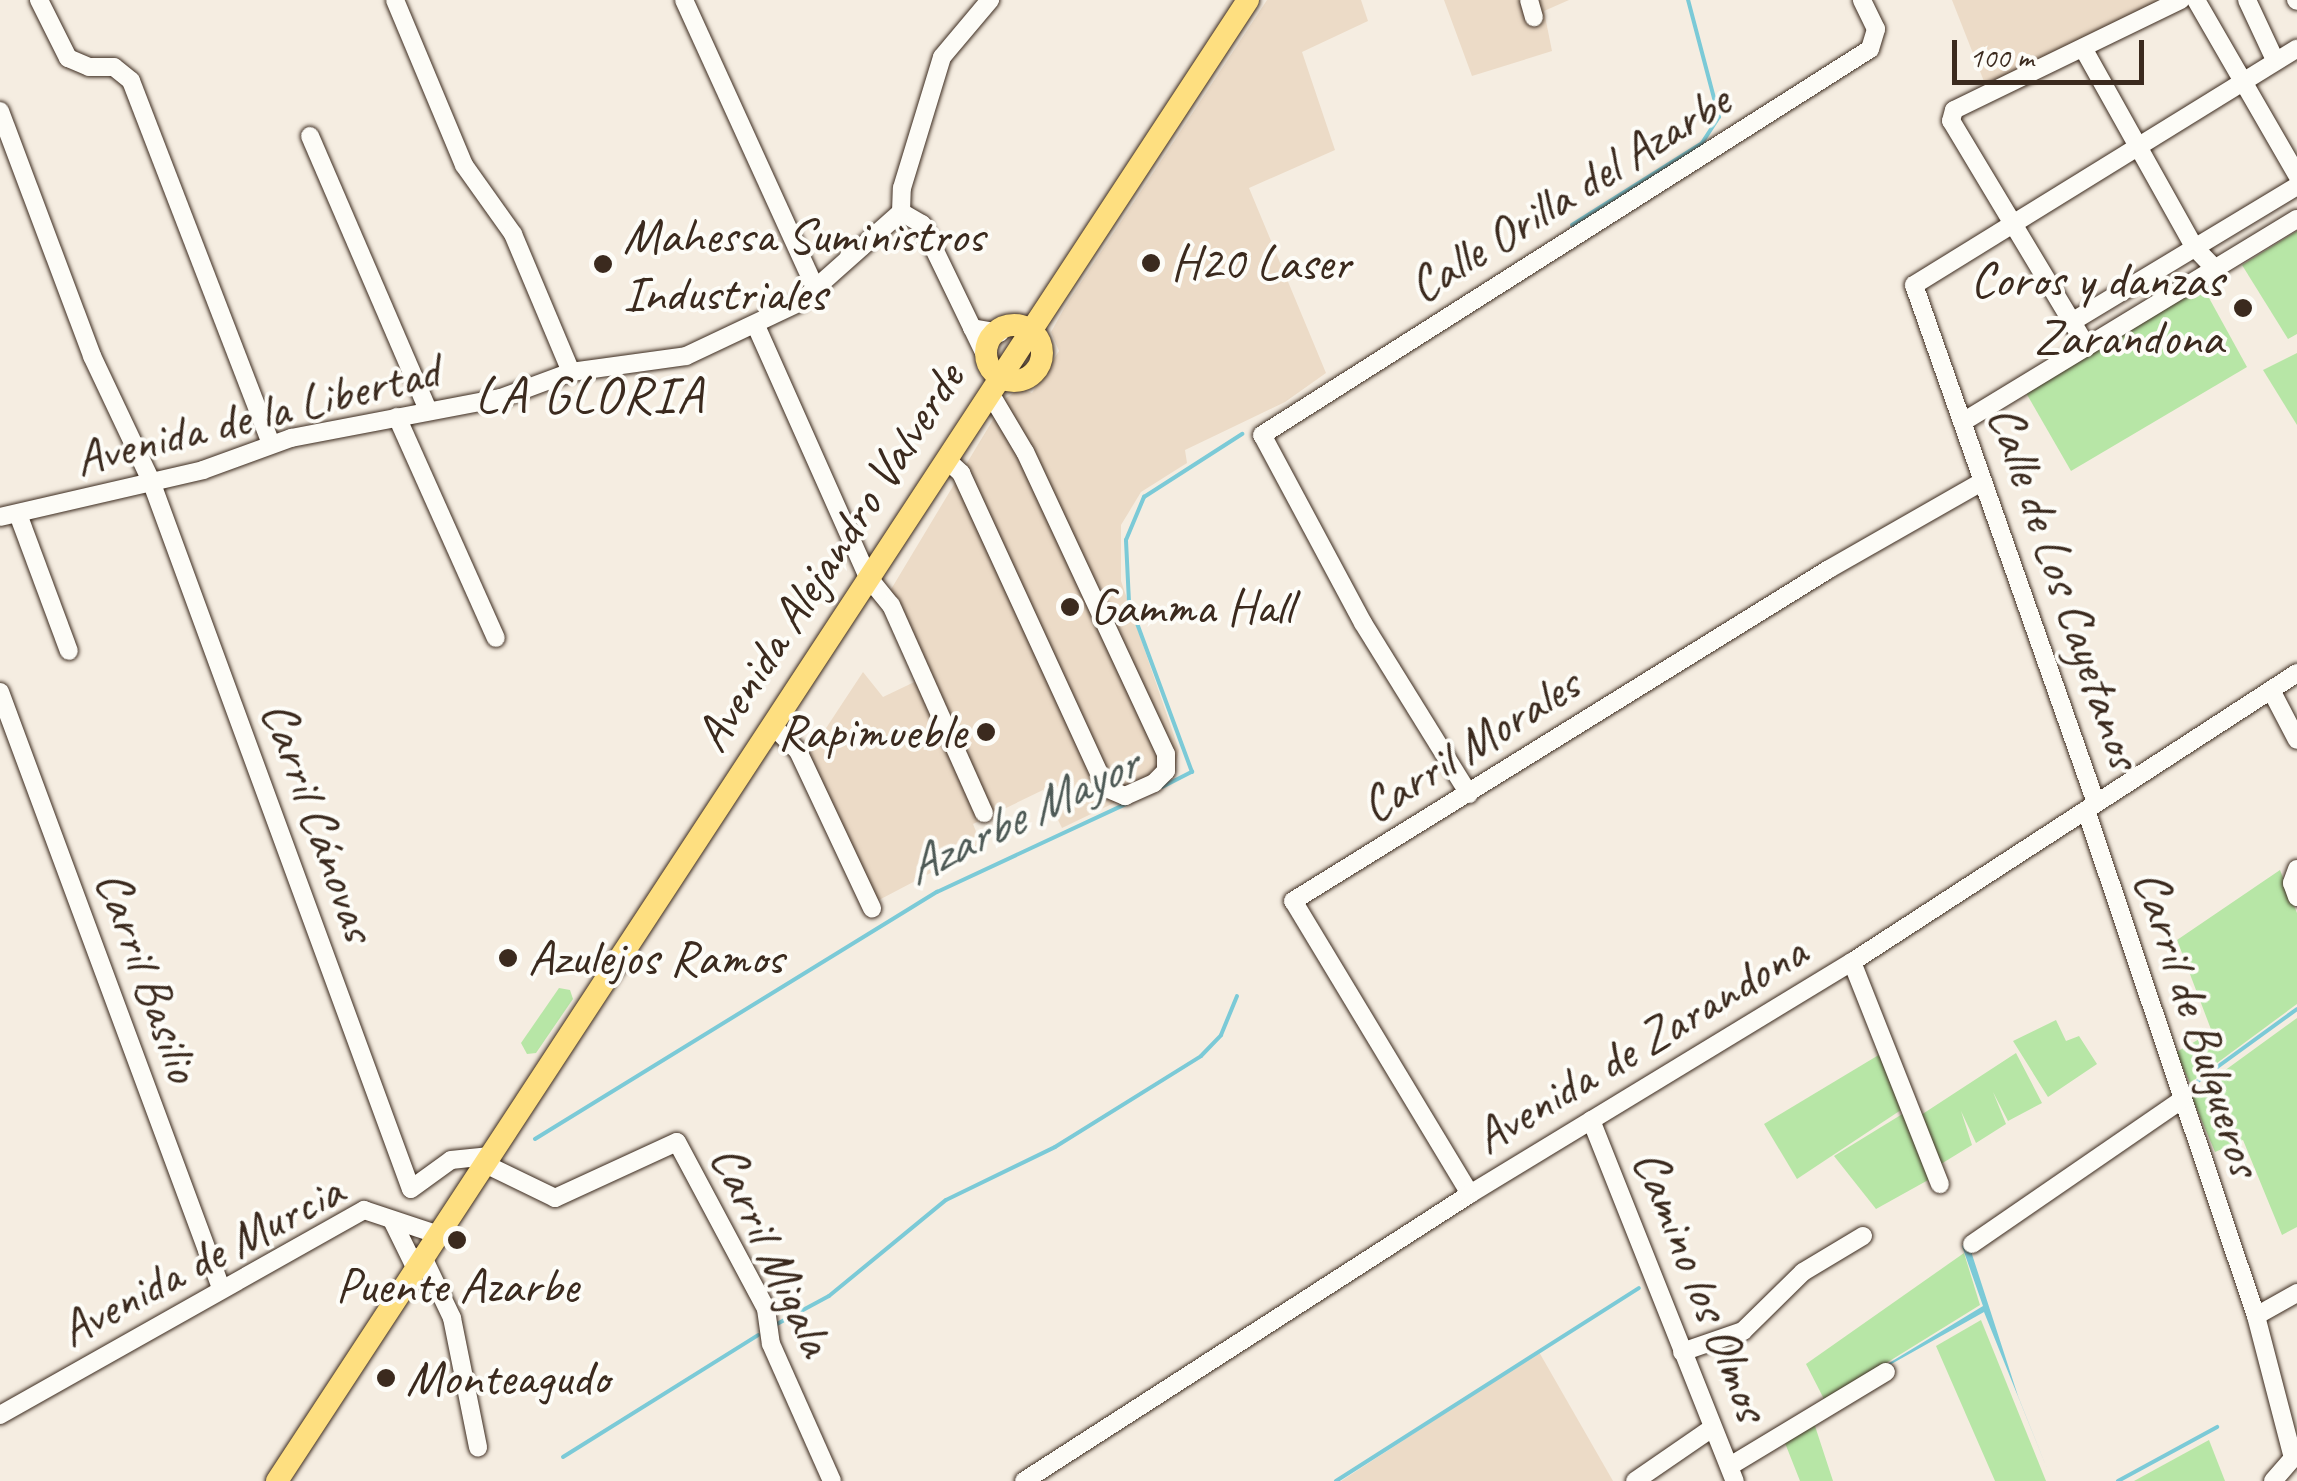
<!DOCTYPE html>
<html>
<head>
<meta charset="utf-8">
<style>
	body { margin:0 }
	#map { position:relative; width:2297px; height:1481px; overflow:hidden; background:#f5ede1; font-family:Caveat,sans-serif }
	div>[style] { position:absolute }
	.built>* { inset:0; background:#ecdbc7 }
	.green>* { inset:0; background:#b7e6a6 }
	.water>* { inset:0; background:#7bcad7 }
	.stream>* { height:4px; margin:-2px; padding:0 2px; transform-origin:2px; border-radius:2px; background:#7bcad7 }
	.roads { filter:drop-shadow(0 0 2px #3b2a1e) drop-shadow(0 0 2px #3b2a1e) }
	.minor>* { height:18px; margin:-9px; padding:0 9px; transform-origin:9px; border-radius:9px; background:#fdfcf7 }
	.major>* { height:22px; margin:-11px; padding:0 11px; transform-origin:11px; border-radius:11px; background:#fedf80 }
	.major>.ring { margin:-11px; padding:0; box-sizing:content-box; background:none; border:22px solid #fedf80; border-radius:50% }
	.dots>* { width:28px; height:28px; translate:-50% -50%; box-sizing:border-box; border:5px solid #fdfcf7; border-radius:50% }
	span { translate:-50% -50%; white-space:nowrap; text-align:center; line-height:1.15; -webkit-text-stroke:8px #fdfcf7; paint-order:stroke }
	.street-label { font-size:50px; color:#3b2a1e }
	.poi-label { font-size:50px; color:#3b2a1e }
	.left { translate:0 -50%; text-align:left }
	.right { translate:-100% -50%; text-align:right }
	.neighbourhood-label { font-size:52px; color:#3b2a1e; letter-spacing:2.5px }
	.water-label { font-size:52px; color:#4e5a56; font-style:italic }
	.scale { position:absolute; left:1952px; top:40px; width:192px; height:45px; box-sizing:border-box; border:5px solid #3b2a1e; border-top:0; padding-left:12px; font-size:30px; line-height:35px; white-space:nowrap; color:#3b2a1e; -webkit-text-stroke:8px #fdfcf7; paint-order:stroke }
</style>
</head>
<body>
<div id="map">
	<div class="built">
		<i style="clip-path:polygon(1267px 0,1361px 0,1368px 21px,1302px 52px,1335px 150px,1249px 188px,1326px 373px,1285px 402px,1185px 450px,1187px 463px,1141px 492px,1121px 525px,1121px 581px,1179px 750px,1174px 774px,1062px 828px,1043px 790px,973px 824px,982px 846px,877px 901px,809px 754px,863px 672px,883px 697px,929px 675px,890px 591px,1006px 398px,1020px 389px,1032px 393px,1059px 351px,1051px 332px,1066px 305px)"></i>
		<i style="clip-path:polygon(1444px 0,1569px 0,1544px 11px,1552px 51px,1472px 76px)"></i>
		<i style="clip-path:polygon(1952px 0,2171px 0,1987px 89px)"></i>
		<i style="clip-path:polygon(1539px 1352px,1613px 1481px,1341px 1481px)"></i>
	</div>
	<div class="green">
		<i style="clip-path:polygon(2297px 231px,2297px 334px,2288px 339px,2242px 265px)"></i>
		<i style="clip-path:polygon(2203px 287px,2247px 367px,2071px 471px,2025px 391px)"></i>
		<i style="clip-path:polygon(2297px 353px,2297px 425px,2263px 370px)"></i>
		<i style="clip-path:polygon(2280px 870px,2297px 913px,2297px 1004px,2190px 1083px,2176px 1052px,2212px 1032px,2177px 940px)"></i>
		<i style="clip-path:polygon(559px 988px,570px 990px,573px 999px,536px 1053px,527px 1054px,521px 1043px)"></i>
		<i style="clip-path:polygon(2297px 1018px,2297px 1227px,2282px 1235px,2243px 1140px,2215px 1152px,2191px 1095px)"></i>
		<i style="clip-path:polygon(2056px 1020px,2066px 1041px,2079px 1036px,2097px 1064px,2048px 1097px,2013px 1041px)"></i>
		<i style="clip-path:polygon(1882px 1053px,1904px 1108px,1797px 1179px,1764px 1124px)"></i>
		<i style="clip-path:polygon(2016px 1053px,2042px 1103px,2008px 1121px,1993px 1092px,2006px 1124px,1976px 1143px,1961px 1111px,1972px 1145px,1941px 1164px,1921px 1115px)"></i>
		<i style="clip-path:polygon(1904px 1113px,1930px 1179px,1876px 1209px,1834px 1156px)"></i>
		<i style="clip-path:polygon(1964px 1253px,1980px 1305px,1825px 1401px,1806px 1364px)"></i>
		<i style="clip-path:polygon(1981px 1320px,2046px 1481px,1995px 1481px,1936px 1346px)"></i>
		<i style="clip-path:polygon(1815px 1425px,1815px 1426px,1833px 1481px,1800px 1481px,1785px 1443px)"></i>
		<i style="clip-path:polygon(2209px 1440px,2225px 1481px,2134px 1481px)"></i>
	</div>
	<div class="water">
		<i style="clip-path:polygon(1968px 1242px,2018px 1396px,2052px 1481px,1984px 1312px,1838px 1394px,1983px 1306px,1962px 1246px)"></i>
	</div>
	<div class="stream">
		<i style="left:1572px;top:225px;width:154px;rotate:-32.2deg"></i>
		<i style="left:1702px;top:143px;width:31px;rotate:-57deg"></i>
		<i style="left:1719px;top:117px;width:121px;rotate:-104.8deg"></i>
		<i style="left:1162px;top:787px;width:34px;rotate:-27deg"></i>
		<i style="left:1192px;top:772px;width:181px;rotate:-110.3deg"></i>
		<i style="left:1129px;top:602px;width:62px;rotate:-92.8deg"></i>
		<i style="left:1126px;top:540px;width:47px;rotate:-67.3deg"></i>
		<i style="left:1144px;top:497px;width:117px;rotate:-32.7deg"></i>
		<i style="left:2187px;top:1089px;width:136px;rotate:-36deg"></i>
		<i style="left:535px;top:1139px;width:472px;rotate:-31.6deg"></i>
		<i style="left:937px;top:892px;width:208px;rotate:-25deg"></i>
		<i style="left:777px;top:1324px;width:59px;rotate:-28.3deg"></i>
		<i style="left:829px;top:1296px;width:151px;rotate:-39.4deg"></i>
		<i style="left:946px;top:1200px;width:121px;rotate:-25.9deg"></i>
		<i style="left:1055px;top:1147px;width:172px;rotate:-31.9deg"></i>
		<i style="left:1201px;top:1056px;width:29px;rotate:-46deg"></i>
		<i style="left:1221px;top:1035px;width:42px;rotate:-67.7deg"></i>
		<i style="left:563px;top:1457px;width:230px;rotate:-32deg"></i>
		<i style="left:1336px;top:1481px;width:359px;rotate:-32.5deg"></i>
		<i style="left:2118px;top:1481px;width:113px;rotate:-28.6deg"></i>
	</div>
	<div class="roads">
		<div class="minor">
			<i style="left:39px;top:0;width:65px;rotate:63.4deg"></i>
			<i style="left:68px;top:58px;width:23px;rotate:23deg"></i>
			<i style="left:89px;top:67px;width:25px"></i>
			<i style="left:114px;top:67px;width:22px;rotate:39deg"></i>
			<i style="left:131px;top:81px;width:388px;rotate:68.9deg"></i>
			<i style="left:395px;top:0;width:179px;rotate:67.3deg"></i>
			<i style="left:464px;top:165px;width:85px;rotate:54.6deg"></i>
			<i style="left:513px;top:234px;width:150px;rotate:67.2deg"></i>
			<i style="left:684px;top:0;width:319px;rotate:65.5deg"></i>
			<i style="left:1529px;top:0;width:18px;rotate:74deg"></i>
			<i style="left:2196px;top:0;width:202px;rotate:60deg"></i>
			<i style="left:2247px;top:0;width:66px;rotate:65deg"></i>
			<i style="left:2296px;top:0;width:1px;rotate:45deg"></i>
			<i style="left:2083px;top:48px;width:229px;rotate:60.8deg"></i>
			<i style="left:2195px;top:248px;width:29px;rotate:46deg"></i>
			<i style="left:0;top:111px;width:262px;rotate:69.4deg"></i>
			<i style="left:92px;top:356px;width:138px;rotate:64.7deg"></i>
			<i style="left:151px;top:481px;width:754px;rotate:69.84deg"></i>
			<i style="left:411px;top:1189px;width:49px;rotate:-35.9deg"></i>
			<i style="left:451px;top:1160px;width:37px;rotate:-6deg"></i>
			<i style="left:310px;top:136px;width:298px;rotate:66.7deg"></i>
			<i style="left:901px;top:212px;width:24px;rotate:-88deg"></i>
			<i style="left:902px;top:188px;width:137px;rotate:-73deg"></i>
			<i style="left:942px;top:57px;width:75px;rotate:-49.9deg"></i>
			<i style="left:901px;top:212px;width:24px;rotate:30deg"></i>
			<i style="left:922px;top:224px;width:142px;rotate:64.2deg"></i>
			<i style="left:2070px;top:323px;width:265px;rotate:-31.1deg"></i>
			<i style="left:757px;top:328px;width:273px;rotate:66deg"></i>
			<i style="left:868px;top:577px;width:36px;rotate:51deg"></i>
			<i style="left:891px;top:605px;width:228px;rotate:65.9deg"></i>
			<i style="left:972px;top:328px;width:28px;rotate:10deg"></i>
			<i style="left:2087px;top:347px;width:264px;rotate:-121deg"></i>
			<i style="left:1951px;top:121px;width:11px;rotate:-75deg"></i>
			<i style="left:1954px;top:110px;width:252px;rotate:-25.9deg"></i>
			<i style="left:397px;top:417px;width:242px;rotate:65.9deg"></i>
			<i style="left:1966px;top:420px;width:387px;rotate:-31.3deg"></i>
			<i style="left:946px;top:459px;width:21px;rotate:43deg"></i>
			<i style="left:961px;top:473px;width:347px;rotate:65.3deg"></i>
			<i style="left:1106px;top:788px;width:21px;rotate:23deg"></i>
			<i style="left:1125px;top:796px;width:32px;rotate:-24deg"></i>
			<i style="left:1154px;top:783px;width:17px;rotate:-45deg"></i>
			<i style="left:1166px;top:771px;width:17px;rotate:-90deg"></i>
			<i style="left:1166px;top:754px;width:333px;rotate:-115deg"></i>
			<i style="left:1025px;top:452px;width:69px;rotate:-120.7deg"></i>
			<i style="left:18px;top:514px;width:146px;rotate:69.6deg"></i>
			<i style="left:0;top:517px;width:208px;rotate:-13deg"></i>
			<i style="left:203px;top:470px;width:94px;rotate:-20deg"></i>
			<i style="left:291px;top:438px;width:214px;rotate:-10.8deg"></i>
			<i style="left:501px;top:398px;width:75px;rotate:-20.4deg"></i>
			<i style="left:571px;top:372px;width:116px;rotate:-7.9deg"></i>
			<i style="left:686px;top:356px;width:126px;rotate:-25.3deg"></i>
			<i style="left:800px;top:302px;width:135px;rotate:-41.7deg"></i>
			<i style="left:2271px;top:690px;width:56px;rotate:62.5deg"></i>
			<i style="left:0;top:692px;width:636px;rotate:69.65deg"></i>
			<i style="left:772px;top:725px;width:37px;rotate:45deg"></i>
			<i style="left:798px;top:751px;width:174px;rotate:64.8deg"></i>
			<i style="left:1469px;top:794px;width:201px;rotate:-121.8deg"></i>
			<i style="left:1363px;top:623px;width:213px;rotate:-118.2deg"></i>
			<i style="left:1262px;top:435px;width:720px;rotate:-32.41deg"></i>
			<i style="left:1870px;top:49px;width:21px;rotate:-73deg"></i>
			<i style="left:1876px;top:29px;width:32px;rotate:-116deg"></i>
			<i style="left:2096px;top:803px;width:549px;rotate:-109.36deg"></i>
			<i style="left:1914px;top:285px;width:450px;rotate:-31.7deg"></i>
			<i style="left:2086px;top:810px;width:534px;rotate:71.43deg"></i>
			<i style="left:2297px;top:869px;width:15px;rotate:110deg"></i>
			<i style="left:2292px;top:883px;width:15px;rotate:70deg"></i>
			<i style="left:1852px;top:962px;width:239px;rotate:68.4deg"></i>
			<i style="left:1591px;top:1120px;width:389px;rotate:68.3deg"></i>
			<i style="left:483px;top:1163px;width:80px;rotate:25.9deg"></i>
			<i style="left:555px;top:1198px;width:134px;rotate:-24.7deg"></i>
			<i style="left:677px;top:1142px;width:189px;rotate:61.9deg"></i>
			<i style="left:766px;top:1309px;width:35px;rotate:82deg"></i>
			<i style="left:771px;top:1344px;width:150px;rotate:66deg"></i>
			<i style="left:1470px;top:1194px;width:342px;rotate:-121.1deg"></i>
			<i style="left:1293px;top:901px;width:630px;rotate:-31.77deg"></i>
			<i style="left:1829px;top:569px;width:177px;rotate:-29.7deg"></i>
			<i style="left:392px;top:1220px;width:52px;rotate:63.9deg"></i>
			<i style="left:1972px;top:1244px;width:252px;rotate:-34.5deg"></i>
			<i style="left:422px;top:1255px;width:70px;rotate:64.5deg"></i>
			<i style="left:452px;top:1318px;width:132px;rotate:78.6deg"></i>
			<i style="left:1682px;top:1352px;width:65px;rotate:-19deg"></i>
			<i style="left:1743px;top:1331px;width:84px;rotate:-44.5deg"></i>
			<i style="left:1803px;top:1272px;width:70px;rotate:-31deg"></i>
			<i style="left:0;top:1415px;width:418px;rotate:-29.4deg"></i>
			<i style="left:364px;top:1210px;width:76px;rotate:18.4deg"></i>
			<i style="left:1730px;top:1466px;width:182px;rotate:-31.1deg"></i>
			<i style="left:1024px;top:1481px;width:530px;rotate:-32.76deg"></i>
			<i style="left:1470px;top:1194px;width:447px;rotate:-31.3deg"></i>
			<i style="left:1852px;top:962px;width:531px;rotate:-33deg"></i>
			<i style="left:1635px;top:1481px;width:93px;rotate:-34.5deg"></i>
			<i style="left:2273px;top:1481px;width:30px;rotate:-49deg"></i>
			<i style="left:2293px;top:1458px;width:147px;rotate:-104.6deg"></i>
			<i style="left:2256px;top:1316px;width:47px;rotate:-29.3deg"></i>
		</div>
		<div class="major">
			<i class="ring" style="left:986px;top:325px;width:34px;height:34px"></i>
			<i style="left:277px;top:1481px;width:1771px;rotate:-56.75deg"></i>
		</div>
	</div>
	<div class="dots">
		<i style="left:1151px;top:263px;background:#3b2a1e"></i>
		<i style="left:603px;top:264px;background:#3b2a1e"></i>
		<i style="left:2243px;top:308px;background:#3b2a1e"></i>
		<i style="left:1070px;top:607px;background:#3b2a1e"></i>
		<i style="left:986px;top:732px;background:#3b2a1e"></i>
		<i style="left:508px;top:958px;background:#3b2a1e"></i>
		<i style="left:457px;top:1240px;background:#3b2a1e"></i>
		<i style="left:386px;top:1378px;background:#3b2a1e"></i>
	</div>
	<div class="street-label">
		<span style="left:1569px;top:193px;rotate:-32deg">Calle Orilla del Azarbe</span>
		<span style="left:257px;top:415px;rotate:-14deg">Avenida de la Libertad</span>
		<span style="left:829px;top:557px;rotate:-57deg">Avenida Alejandro Valverde</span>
		<span style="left:2065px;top:587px;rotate:71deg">Calle de Los Cayetanos</span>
		<span style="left:1470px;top:745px;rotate:-32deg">Carril Morales</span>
		<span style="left:319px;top:821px;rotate:70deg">Carril Cánovas</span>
		<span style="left:148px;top:976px;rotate:70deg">Carril Basilio</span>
		<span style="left:2198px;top:1023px;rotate:72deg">Carril de Bulgueros</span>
		<span style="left:1640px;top:1044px;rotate:-31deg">Avenida de Zarandona</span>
		<span style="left:772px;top:1250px;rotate:65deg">Carril Migala</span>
		<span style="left:201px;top:1260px;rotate:-28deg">Avenida de Murcia</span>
		<span style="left:1701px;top:1285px;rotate:68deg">Camino los Olmos</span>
	</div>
	<div class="poi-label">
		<span class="left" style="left:623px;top:264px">Mahessa Suministros<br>Industriales</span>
		<span class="left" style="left:1171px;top:263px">H20 Laser</span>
		<span class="right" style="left:2223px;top:308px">Coros y danzas<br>Zarandona</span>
		<span class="left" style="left:1090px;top:607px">Gamma Hall</span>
		<span class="right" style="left:966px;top:732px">Rapimueble</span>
		<span class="left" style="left:528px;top:958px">Azulejos Ramos</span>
		<span style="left:457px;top:1286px">Puente Azarbe</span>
		<span class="left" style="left:406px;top:1378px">Monteagudo</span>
	</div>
	<div class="neighbourhood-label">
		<span style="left:590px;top:396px">LA GLORIA</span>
	</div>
	<div class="water-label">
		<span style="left:1021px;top:816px;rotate:-26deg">Azarbe Mayor</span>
	</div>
	<div class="scale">100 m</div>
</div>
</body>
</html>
